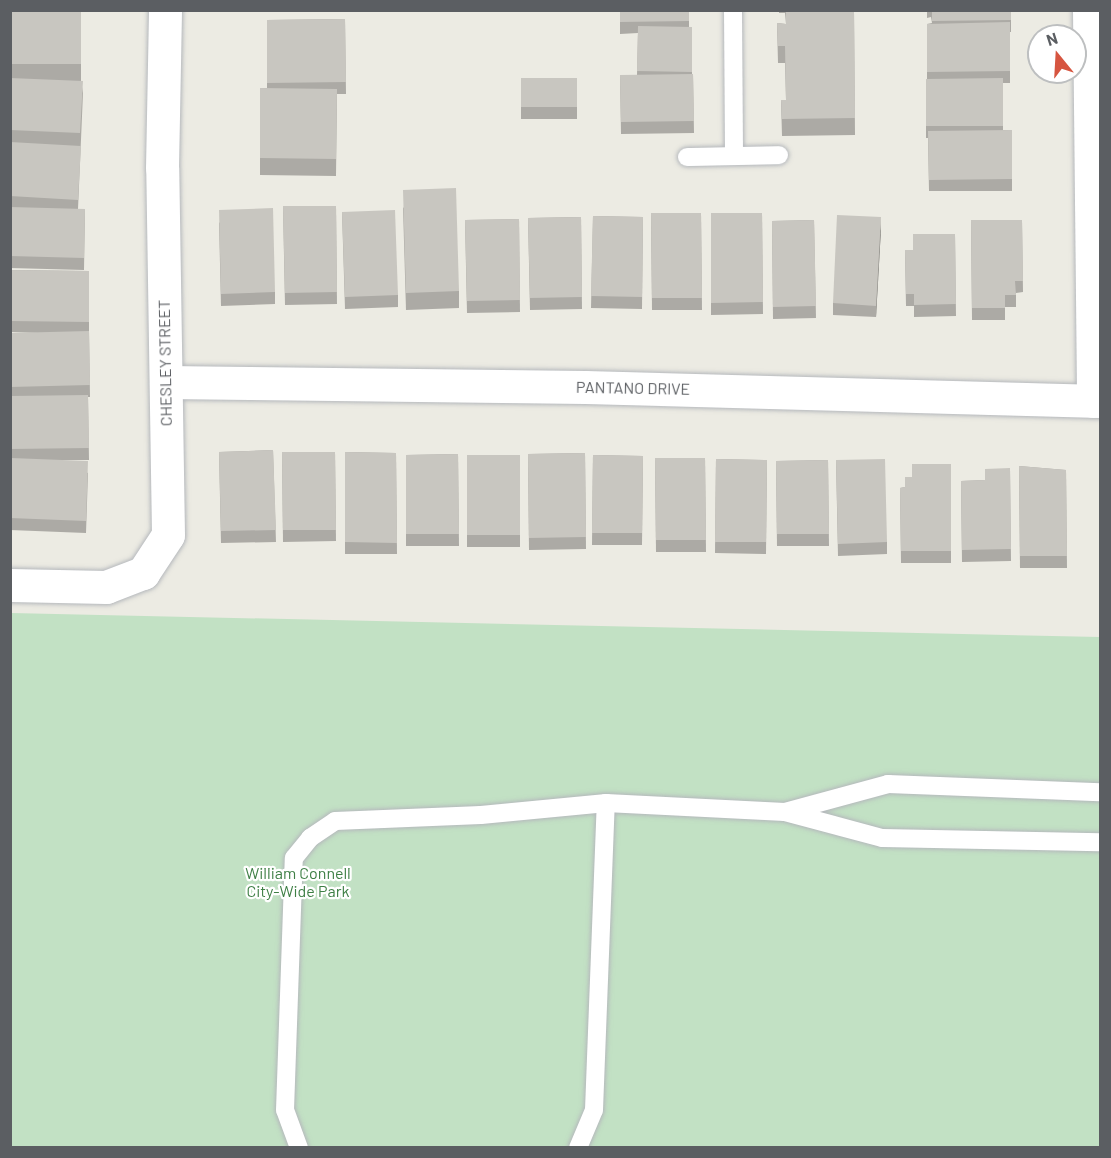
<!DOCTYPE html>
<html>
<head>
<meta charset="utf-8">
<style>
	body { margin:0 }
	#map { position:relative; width:1111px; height:1158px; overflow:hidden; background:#ecebe3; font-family:Barlow,sans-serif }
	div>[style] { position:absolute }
	.green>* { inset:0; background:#c2e1c4 }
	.roads { filter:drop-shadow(0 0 2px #b5b8bc) drop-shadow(0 0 2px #b5b8bc) }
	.lane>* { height:18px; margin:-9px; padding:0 9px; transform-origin:9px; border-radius:9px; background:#fff }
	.street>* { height:33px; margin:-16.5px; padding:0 16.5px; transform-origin:16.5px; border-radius:16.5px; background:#fff }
	.wall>* { inset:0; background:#acaaa5 }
	.shaded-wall>* { inset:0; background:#8c8b86 }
	.building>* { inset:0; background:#c8c6c0 }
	span { translate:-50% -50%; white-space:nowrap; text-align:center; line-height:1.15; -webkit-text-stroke:4.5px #fff; paint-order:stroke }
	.street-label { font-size:16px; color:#5b5e62 }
	.park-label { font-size:16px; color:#3e7f45 }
	.frame { position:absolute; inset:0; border:12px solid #5b5e62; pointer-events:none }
	.north { position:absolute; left:1027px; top:24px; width:60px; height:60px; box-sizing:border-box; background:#fff; border:2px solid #bdbfc0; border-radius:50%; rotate:342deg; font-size:16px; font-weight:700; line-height:24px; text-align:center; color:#5b5e62 }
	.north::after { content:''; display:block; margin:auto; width:21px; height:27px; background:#d65540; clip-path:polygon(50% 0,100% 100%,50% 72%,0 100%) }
</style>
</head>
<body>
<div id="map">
	<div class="green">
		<i style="clip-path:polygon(11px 613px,1100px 637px,1100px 1147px,11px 1147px)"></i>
	</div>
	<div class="roads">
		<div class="lane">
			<i style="left:733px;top:10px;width:145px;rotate:89.6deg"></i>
			<i style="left:687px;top:157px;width:92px;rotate:-1.2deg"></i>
			<i style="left:785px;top:812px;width:107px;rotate:-15.2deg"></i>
			<i style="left:888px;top:784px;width:212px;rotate:2.2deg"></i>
			<i style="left:299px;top:1148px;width:40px;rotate:-110.2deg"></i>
			<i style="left:285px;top:1110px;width:252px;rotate:-88deg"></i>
			<i style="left:294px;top:858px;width:26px;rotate:-51deg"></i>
			<i style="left:310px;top:838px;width:30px;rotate:-34deg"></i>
			<i style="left:335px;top:821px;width:146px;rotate:-2.4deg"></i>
			<i style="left:481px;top:815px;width:126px;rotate:-5.5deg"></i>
			<i style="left:606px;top:803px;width:179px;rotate:2.9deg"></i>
			<i style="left:785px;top:812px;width:100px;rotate:15deg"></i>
			<i style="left:882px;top:838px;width:218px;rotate:1.1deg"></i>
			<i style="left:578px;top:1148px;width:41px;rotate:-67.2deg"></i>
			<i style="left:594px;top:1110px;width:307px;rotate:-87.8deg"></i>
		</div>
		<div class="street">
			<i style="left:1089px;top:10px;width:391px;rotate:89.4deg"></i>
			<i style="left:166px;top:382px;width:419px;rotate:0.7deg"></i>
			<i style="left:585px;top:387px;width:515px;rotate:1.56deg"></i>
			<i style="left:10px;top:585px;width:96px;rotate:1.2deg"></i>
			<i style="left:106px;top:587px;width:40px;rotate:-21deg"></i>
			<i style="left:143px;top:573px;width:45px;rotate:-56.7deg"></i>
			<i style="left:168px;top:535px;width:367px;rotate:-90.9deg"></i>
			<i style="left:162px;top:168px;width:158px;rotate:-88.9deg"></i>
		</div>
	</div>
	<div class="wall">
		<i style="clip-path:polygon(10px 10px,81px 10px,81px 81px,83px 93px,78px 209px,85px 209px,84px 270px,10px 268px)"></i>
		<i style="clip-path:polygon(620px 10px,689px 10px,689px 27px,692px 27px,692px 74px,693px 74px,694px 133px,621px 134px,620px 75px,637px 75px,638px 33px,620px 34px)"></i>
		<i style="clip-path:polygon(779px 10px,854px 10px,855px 135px,782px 136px,781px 100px,786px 100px,785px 63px,778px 63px,777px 23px,786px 24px,785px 13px,779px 13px)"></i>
		<i style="clip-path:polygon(927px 10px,1011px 10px,1011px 32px,1010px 32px,1010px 83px,1003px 83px,1003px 130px,1012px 130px,1012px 191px,929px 191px,928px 138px,926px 138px,926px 79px,927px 79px,927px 24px,932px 23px,931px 17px,927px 18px)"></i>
		<i style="clip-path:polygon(345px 19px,346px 94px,337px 94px,336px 176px,260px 175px,260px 88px,267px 88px,267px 20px)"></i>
		<i style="clip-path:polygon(521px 78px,577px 78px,577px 119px,521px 119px)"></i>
		<i style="clip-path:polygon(283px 206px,336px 206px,337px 304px,285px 305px)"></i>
		<i style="clip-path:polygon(403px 207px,459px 291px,459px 308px,406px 310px)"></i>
		<i style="clip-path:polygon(342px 212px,398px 295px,398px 307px,345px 309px)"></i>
		<i style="clip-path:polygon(651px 213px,701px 213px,702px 310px,652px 310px)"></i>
		<i style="clip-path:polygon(711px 213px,762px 213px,763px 314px,711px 315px)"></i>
		<i style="clip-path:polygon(593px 216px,643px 217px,642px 309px,591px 308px)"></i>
		<i style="clip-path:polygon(581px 217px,582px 309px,530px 310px,528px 218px)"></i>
		<i style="clip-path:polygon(519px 219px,520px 312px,467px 313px,465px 220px)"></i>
		<i style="clip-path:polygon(814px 220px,816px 318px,773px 319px,772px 221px)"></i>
		<i style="clip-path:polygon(971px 220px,1022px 220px,1023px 292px,1016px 293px,1016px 307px,1005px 307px,1005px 320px,972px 320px)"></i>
		<i style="clip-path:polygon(219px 222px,275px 292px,275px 304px,221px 306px)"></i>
		<i style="clip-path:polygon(881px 229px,876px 317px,833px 315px,833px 303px)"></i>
		<i style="clip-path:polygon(955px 234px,956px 316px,914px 317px,914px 306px,906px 306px,905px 250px,913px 250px)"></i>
		<i style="clip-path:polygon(10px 270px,89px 271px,89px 331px,90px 397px,88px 397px,89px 460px,51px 460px,88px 473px,86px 533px,10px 530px,11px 460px,10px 460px,10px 333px,38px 333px,10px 332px)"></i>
		<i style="clip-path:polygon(273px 450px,276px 542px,221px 543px,219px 452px)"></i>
		<i style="clip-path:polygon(282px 452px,335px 452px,336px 541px,283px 542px)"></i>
		<i style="clip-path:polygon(345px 452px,396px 453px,397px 554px,345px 554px)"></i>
		<i style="clip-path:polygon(585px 453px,586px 549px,529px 550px,528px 454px)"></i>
		<i style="clip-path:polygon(458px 454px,459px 546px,406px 546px,406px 455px)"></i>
		<i style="clip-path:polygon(467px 455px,520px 455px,520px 547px,467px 547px)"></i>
		<i style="clip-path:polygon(593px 455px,643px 456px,642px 545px,592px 545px)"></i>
		<i style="clip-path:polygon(655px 458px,705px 458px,706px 552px,656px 552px)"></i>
		<i style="clip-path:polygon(716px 459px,767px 460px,766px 554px,715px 553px)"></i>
		<i style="clip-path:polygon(828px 460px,829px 546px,777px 546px,776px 461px)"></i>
		<i style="clip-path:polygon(836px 460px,887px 542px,887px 554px,838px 556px)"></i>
		<i style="clip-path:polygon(951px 464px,951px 563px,901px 563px,900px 488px,905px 487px,912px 477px)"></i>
		<i style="clip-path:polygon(1019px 466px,1066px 470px,1067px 568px,1020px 568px)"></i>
		<i style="clip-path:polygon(1010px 468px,1011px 561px,962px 562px,961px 481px,985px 480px)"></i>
	</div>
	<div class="shaded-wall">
		<i style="clip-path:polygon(881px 217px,881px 229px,876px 317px,876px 306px)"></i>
	</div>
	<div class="building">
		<i style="clip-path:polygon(10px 10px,81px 10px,81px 64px,10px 64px)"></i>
		<i style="clip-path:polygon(620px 10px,689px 10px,689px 21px,620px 22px)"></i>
		<i style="clip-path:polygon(786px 10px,854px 10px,855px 118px,782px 119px,781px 100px,786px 100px,785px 46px,778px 46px,777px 23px,786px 24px)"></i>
		<i style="clip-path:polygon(932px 10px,1011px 10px,1011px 20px,932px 21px)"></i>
		<i style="clip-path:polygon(345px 19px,346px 82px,267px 83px,267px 20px)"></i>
		<i style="clip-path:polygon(1010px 22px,1010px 71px,927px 72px,927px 24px)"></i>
		<i style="clip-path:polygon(638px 26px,692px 27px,692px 72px,637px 71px)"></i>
		<i style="clip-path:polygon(693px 74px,694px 121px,621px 122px,620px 75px)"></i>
		<i style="clip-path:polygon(10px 78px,83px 81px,80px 133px,10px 130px)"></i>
		<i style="clip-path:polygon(521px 78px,577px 78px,577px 107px,521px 107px)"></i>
		<i style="clip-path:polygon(1003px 78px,1003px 126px,926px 126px,926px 79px)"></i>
		<i style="clip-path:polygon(260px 88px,337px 89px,336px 159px,260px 158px)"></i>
		<i style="clip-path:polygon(1012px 130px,1012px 179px,929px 180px,928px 131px)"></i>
		<i style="clip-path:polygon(10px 142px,81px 146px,78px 200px,10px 196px)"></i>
		<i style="clip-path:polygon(456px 188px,459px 291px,406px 293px,403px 190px)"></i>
		<i style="clip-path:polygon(283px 206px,336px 206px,337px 292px,285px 293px)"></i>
		<i style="clip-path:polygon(10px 207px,85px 209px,84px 258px,10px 256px)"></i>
		<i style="clip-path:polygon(273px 208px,275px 292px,221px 294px,219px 210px)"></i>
		<i style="clip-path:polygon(395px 210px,398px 295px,345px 297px,342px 212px)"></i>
		<i style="clip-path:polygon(651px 213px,701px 213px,702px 298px,652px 298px)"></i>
		<i style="clip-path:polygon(711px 213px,762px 213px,763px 302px,711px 303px)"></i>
		<i style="clip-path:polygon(837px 215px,881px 217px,876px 306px,833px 303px)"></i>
		<i style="clip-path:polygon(593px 216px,643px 217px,642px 297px,591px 296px)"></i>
		<i style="clip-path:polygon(581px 217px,582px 297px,530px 298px,528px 218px)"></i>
		<i style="clip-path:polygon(519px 219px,520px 300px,467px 301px,465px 220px)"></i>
		<i style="clip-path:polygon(814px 220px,816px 306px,773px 307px,772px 221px)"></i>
		<i style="clip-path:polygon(971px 220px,1022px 220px,1023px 281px,1015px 281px,1016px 295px,1005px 295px,1005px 308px,972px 308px)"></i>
		<i style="clip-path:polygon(913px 234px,955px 234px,956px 304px,914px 305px,914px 294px,906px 294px,905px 250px,913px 250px)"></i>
		<i style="clip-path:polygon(10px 270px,89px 271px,89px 322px,10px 321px)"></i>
		<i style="clip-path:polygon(89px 331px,90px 385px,10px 387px,10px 333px)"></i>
		<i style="clip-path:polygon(88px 395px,89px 448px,10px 449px,10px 396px)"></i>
		<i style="clip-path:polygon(273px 450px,276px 530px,221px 531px,219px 452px)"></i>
		<i style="clip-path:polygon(282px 452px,335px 452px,336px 530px,283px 530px)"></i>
		<i style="clip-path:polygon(345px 452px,396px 453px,397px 543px,345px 542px)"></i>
		<i style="clip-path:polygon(585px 453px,586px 537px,529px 538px,528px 454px)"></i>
		<i style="clip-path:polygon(458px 454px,459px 534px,406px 534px,406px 455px)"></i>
		<i style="clip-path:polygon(467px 455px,520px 455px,520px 535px,467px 535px)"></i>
		<i style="clip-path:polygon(593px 455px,643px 456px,642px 533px,592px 533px)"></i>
		<i style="clip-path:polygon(11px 458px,88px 461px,86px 521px,10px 518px)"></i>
		<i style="clip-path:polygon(655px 458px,705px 458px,706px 540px,656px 540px)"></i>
		<i style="clip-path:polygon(716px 459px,767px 460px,766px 542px,715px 542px)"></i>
		<i style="clip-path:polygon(885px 459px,887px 542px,838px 544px,836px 460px)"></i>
		<i style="clip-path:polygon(828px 460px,829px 534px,777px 534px,776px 461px)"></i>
		<i style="clip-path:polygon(912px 464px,951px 464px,951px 551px,901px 551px,900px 488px,905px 487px,905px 477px,912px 477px)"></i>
		<i style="clip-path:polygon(1019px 466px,1066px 470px,1067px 556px,1020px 556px)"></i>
		<i style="clip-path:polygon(1010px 468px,1011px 549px,962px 550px,961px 481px,985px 480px,985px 469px)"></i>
	</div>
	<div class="street-label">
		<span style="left:165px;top:363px;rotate:-91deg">CHESLEY STREET</span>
		<span style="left:633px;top:388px;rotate:1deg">PANTANO DRIVE</span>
	</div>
	<div class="park-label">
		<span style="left:298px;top:882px">William Connell<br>City-Wide Park</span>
	</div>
	<div class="frame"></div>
	<div class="north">N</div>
</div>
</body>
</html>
